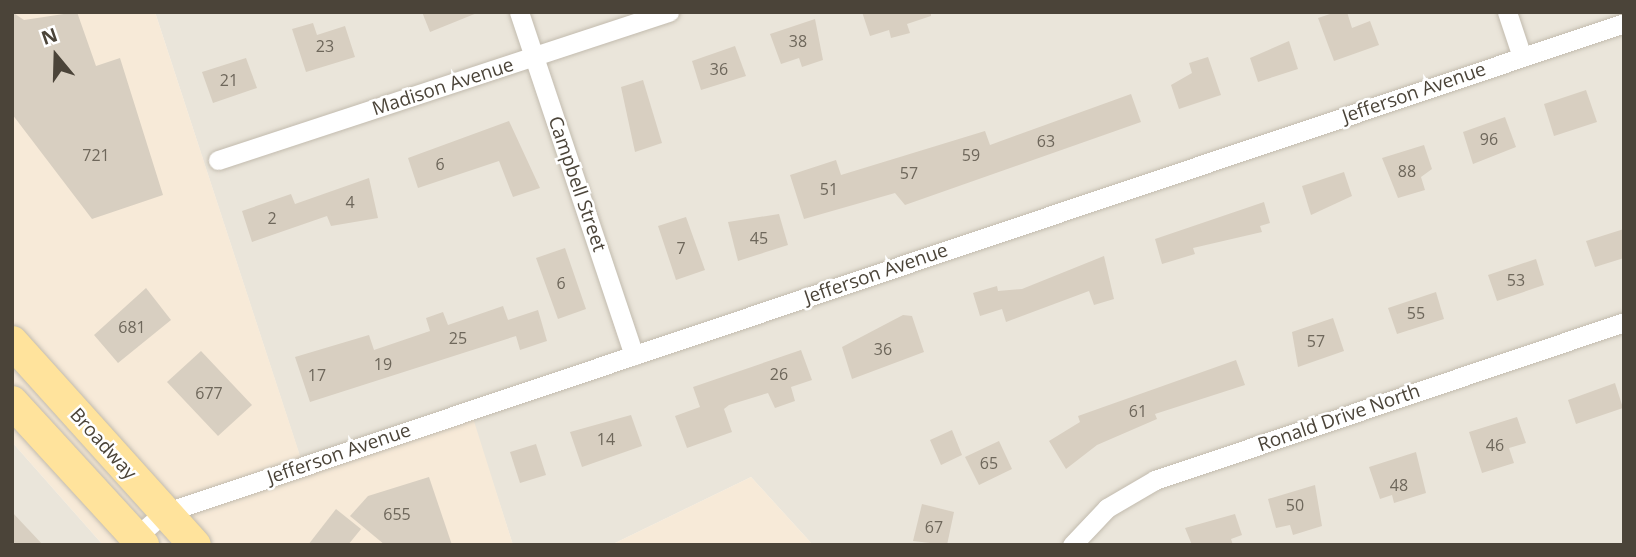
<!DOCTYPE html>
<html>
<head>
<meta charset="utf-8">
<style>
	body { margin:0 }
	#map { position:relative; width:1636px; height:557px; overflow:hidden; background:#f6f3ec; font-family:"Open Sans",sans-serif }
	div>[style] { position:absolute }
	.residential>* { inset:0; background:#eae5da }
	.commercial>* { inset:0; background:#f7ead8 }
	.building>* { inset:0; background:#d8cfc1 }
	.roads { filter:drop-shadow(0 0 2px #c2bbae) drop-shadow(0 0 2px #c2bbae) }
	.minor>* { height:19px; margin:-9.5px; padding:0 9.5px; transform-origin:9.5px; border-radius:9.5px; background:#fff }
	.primary>* { height:32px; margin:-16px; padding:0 16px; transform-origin:16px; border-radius:16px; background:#ffe39c }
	span { translate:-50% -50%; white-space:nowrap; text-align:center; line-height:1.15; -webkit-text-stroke:5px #fff; paint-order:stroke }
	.number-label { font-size:16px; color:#6e675b }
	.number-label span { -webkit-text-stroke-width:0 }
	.street-label { font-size:19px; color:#4b4439 }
	.frame { position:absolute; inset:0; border:14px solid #4b4439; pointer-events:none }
	.north { position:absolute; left:21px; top:21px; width:70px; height:70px; -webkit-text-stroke:5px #fff; paint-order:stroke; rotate:341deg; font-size:19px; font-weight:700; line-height:28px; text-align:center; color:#4b4439 }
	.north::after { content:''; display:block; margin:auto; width:24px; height:32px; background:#4b4439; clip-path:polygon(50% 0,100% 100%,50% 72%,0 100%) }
</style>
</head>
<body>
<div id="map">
	<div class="residential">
		<i style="clip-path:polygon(155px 12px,1624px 12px,1624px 545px,813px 545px,751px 477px,611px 545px,513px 545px,472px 418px,306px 475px)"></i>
		<i style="clip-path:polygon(12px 442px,103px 545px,12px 545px)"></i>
	</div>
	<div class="commercial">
		<i style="clip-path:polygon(12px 12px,155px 12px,306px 474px,473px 418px,513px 545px,103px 545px,12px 442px)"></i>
		<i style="clip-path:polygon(751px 477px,813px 545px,611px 545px)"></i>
	</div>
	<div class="building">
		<i style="clip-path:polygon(12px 12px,24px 20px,77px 12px,96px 66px,120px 58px,163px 195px,92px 219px,12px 114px)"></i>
		<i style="clip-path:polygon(422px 12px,477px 12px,477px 13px,430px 32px)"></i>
		<i style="clip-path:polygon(862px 12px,931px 12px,931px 16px,907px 24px,910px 33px,891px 38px,889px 30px,870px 36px)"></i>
		<i style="clip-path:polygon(1336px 12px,1347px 12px,1352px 28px,1370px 21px,1379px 45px,1334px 61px,1318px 18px)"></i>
		<i style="clip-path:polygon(815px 19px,823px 60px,802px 67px,799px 58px,781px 64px,770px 34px)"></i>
		<i style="clip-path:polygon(313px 23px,317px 35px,345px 26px,355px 57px,306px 72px,292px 29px)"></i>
		<i style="clip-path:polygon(1289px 41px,1298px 69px,1258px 82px,1250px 58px)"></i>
		<i style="clip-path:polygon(735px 46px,746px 76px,701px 90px,692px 61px)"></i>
		<i style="clip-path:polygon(1208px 57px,1221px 95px,1179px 109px,1171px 85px,1192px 73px,1189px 63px)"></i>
		<i style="clip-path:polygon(246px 58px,257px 88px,213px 103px,202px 72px)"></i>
		<i style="clip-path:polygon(643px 80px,662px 143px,635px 152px,621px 87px)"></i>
		<i style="clip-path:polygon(1586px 90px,1597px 122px,1554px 136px,1544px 104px)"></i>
		<i style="clip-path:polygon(1131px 94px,1141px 122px,905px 205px,895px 193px,804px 219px,790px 175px,836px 160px,841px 175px,985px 131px,990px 145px)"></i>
		<i style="clip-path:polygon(1505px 117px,1516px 147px,1473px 164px,1463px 132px)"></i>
		<i style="clip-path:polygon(509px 121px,540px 188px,513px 197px,499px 161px,418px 188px,408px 158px)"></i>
		<i style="clip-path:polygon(1424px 145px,1432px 169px,1421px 177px,1425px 190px,1398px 198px,1382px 158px)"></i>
		<i style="clip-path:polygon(1344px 172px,1352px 196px,1311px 215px,1302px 186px)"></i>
		<i style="clip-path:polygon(369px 178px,378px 218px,331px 226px,327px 216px,252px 242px,242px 211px,291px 194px,295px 204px)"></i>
		<i style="clip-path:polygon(1264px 202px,1270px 223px,1260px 226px,1262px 232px,1193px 248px,1195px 254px,1162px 264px,1155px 239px)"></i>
		<i style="clip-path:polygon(779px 214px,788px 245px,738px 261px,728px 222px)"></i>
		<i style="clip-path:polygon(686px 217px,705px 270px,676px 280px,658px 226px)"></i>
		<i style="clip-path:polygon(1624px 229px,1624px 258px,1595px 267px,1586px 241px)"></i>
		<i style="clip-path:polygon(565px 248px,586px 309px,558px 319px,536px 258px)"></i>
		<i style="clip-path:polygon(1104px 256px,1114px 299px,1094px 305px,1089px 291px,1006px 322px,1002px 309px,980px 316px,973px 293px,997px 286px,998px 291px,1022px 289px)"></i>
		<i style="clip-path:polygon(1536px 259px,1544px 285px,1497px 301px,1488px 275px)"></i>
		<i style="clip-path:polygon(146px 288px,171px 320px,118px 363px,94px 335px)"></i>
		<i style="clip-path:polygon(1436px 292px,1444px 319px,1397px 334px,1388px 308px)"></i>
		<i style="clip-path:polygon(503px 306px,508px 320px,538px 310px,547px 341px,520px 350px,516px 336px,310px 402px,295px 357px,369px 335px,374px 350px,430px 331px,426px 318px,443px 312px,448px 325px)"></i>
		<i style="clip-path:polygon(903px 315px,912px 316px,924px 352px,852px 379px,842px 347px)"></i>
		<i style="clip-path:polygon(1333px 318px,1344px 351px,1298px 367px,1292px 332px)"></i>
		<i style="clip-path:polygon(801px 350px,812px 380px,791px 387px,795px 401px,775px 408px,768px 393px,729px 405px,724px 409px,732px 432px,687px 448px,675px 416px,700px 407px,693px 387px)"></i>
		<i style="clip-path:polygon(201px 351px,252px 405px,218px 436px,167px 382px)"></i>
		<i style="clip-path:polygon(1236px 360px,1245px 385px,1155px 414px,1157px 419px,1097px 445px,1066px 469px,1049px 441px,1080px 422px,1078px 416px)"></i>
		<i style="clip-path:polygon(1615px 383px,1623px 408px,1576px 424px,1568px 400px)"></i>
		<i style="clip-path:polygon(631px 415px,642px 446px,582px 467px,570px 432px)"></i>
		<i style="clip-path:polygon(1517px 417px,1526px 443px,1509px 448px,1514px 463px,1482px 473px,1469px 432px)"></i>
		<i style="clip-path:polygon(952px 430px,962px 455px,941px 465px,930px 440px)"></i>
		<i style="clip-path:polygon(999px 441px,1012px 469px,979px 485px,965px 457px)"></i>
		<i style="clip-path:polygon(536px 444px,546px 475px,520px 483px,510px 452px)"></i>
		<i style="clip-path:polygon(1416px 452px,1426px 493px,1394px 503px,1392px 495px,1380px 499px,1369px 467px)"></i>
		<i style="clip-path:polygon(429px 477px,452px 545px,385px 545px,350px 516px,368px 496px)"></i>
		<i style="clip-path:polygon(1315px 485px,1322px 526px,1293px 535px,1290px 525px,1276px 528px,1268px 499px)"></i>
		<i style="clip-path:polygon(922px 504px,954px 512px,947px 545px,913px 541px)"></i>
		<i style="clip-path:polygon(336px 509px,361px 529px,348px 545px,308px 545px)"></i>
		<i style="clip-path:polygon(12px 512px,43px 545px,12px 545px)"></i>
		<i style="clip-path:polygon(1235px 514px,1242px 535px,1231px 539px,1233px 545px,1192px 545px,1185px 528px)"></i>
	</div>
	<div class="roads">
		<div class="minor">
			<i style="left:519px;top:12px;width:362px;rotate:71.5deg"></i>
			<i style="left:1507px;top:12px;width:47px;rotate:71.6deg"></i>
			<i style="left:218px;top:160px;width:475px;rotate:-18.2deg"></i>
			<i style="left:136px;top:537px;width:37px;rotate:-41deg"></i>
			<i style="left:164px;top:513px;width:1540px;rotate:-18.55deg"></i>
			<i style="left:1072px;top:545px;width:51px;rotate:-46.6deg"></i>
			<i style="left:1107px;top:508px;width:56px;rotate:-30.3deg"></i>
			<i style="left:1155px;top:480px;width:495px;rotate:-18.6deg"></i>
		</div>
		<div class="primary">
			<i style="left:12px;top:342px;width:273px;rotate:48deg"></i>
			<i style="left:12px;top:402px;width:194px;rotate:47.5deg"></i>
		</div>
	</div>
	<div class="number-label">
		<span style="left:798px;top:41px">38</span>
		<span style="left:325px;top:46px">23</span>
		<span style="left:719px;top:69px">36</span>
		<span style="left:229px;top:80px">21</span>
		<span style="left:1489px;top:139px">96</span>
		<span style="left:1046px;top:141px">63</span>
		<span style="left:96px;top:155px">721</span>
		<span style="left:971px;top:155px">59</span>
		<span style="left:440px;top:164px">6</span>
		<span style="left:1407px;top:171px">88</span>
		<span style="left:909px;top:173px">57</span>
		<span style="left:829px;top:189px">51</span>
		<span style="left:350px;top:202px">4</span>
		<span style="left:272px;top:218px">2</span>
		<span style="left:759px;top:238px">45</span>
		<span style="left:681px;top:248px">7</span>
		<span style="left:1516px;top:280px">53</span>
		<span style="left:561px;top:283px">6</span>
		<span style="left:1416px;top:313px">55</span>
		<span style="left:132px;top:327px">681</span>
		<span style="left:458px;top:338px">25</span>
		<span style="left:1316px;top:341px">57</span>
		<span style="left:883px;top:349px">36</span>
		<span style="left:383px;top:364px">19</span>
		<span style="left:779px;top:374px">26</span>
		<span style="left:317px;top:375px">17</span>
		<span style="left:209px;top:393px">677</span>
		<span style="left:1138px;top:411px">61</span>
		<span style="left:606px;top:439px">14</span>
		<span style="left:1495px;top:445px">46</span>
		<span style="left:989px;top:463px">65</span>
		<span style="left:1399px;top:485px">48</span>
		<span style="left:1295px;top:505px">50</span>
		<span style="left:397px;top:514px">655</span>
		<span style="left:934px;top:527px">67</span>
	</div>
	<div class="street-label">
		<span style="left:443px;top:87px;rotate:-18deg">Madison Avenue</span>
		<span style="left:1414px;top:93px;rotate:-19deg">Jefferson Avenue</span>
		<span style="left:577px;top:184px;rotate:71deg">Campbell Street</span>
		<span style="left:876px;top:274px;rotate:-19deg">Jefferson Avenue</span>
		<span style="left:1339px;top:418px;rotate:-19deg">Ronald Drive North</span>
		<span style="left:103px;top:444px;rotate:48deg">Broadway</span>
		<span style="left:339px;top:454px;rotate:-19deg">Jefferson Avenue</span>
	</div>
	<div class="frame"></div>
	<div class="north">N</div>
</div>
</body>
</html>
